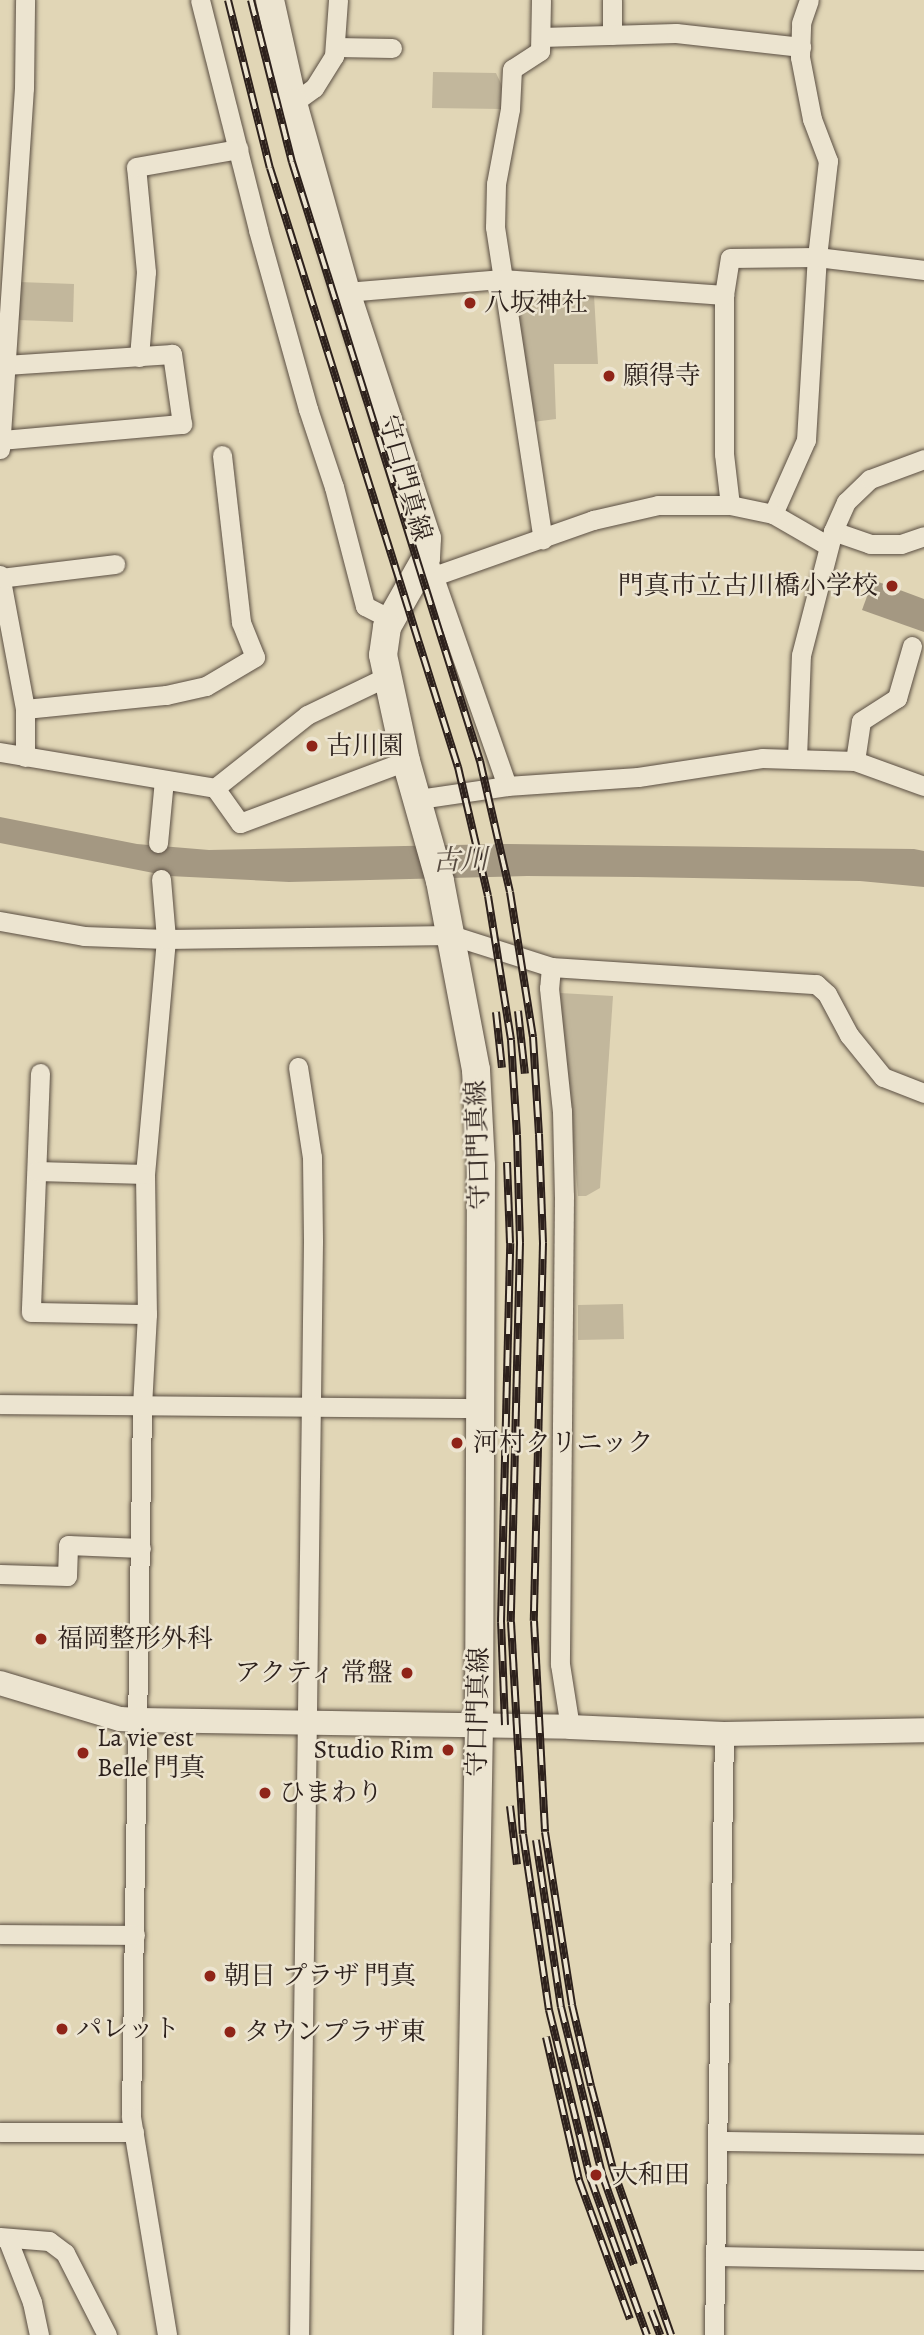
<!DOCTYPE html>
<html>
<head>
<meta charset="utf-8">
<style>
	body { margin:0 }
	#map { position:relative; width:924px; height:2335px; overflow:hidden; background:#e1d6b6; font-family:Alegreya,"Noto Serif JP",serif }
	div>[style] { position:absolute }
	.green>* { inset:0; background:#c2b79c }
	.water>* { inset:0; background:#a49882 }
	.roads { filter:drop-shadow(0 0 2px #5a4e42) drop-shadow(0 0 2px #5a4e42) }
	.minor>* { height:19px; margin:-9.5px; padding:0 9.5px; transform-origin:9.5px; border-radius:9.5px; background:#ece4d0 }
	.tertiary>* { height:24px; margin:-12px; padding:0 12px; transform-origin:12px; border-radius:12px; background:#ece4d0 }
	.secondary>* { height:28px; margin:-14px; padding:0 14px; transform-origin:14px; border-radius:14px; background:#ece4d0 }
	.rail>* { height:8px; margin-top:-4px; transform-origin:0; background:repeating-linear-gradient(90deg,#ece4d0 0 16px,#2d211c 0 32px); box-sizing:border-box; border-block:2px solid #2d211c }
	.dots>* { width:19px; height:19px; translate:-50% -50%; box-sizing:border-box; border:4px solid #ece4d0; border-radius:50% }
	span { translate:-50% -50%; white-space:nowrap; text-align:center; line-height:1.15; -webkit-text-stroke:5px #ece4d0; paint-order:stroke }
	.poi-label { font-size:26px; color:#2d211c }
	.left { translate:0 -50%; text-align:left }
	.right { translate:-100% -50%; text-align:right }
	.street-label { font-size:26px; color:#2d211c }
	.water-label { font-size:28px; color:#574b40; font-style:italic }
</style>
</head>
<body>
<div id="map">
	<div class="green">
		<i style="clip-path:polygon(433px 72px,496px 73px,502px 86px,502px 109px,432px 108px)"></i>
		<i style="clip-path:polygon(19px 282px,74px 284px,73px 322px,17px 320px)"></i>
		<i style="clip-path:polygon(515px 289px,594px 295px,598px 364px,554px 364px,556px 419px,533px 422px)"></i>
		<i style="clip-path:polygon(560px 993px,613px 996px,600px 1188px,586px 1196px,578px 1196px)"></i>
		<i style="clip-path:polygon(623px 1304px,624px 1339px,578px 1340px,578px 1305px)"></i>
	</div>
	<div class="water">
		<i style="clip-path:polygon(873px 580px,924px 599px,924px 632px,862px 610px)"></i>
		<i style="clip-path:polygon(0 817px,137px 844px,209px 850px,505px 844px,914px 849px,924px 851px,924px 887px,860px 881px,637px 877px,527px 876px,289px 882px,169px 876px,0 843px)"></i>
	</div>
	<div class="roads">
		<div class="minor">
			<i style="left:200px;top:0;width:237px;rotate:75.8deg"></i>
			<i style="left:258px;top:230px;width:186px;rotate:74.4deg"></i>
			<i style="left:308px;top:409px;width:82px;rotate:71.6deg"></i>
			<i style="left:334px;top:487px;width:123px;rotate:75.4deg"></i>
			<i style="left:365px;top:606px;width:29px;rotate:27deg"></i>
			<i style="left:541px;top:0;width:51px;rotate:91.1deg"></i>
			<i style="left:540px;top:51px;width:33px;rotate:147deg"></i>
			<i style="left:512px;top:69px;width:40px;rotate:92.9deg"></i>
			<i style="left:510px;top:109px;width:76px;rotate:100.6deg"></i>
			<i style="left:496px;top:184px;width:43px;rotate:91.3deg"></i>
			<i style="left:495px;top:227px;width:316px;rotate:81.3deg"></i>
			<i style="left:612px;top:0;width:35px;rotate:90deg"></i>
			<i style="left:541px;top:37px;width:135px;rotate:-1.7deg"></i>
			<i style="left:676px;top:33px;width:126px;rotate:6.4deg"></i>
			<i style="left:336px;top:47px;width:56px;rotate:1deg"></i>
			<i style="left:293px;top:103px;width:26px;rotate:-36deg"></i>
			<i style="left:314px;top:88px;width:38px;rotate:-58deg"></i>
			<i style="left:334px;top:56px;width:56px;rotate:-85.9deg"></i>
			<i style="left:346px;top:292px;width:157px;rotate:-4.8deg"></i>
			<i style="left:502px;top:279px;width:223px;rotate:4.1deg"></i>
			<i style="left:139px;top:357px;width:85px;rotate:-85.3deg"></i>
			<i style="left:146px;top:272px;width:105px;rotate:-95.4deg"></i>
			<i style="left:136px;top:167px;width:104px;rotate:-10deg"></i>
			<i style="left:1px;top:440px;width:182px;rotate:-5.1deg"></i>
			<i style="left:182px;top:424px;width:71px;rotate:-98.1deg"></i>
			<i style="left:172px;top:354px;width:167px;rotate:176.2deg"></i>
			<i style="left:0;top:449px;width:362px;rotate:-86.2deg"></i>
			<i style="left:24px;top:88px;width:88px;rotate:-89.3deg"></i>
			<i style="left:730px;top:505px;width:51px;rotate:-96.7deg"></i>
			<i style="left:724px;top:454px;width:159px;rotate:-90deg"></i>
			<i style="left:724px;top:295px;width:37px;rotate:-81deg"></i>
			<i style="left:730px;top:258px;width:87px;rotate:-0.7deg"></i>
			<i style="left:817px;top:257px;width:108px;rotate:6.9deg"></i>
			<i style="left:773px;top:514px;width:81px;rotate:-66deg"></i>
			<i style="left:806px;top:440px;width:183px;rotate:-86.6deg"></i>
			<i style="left:817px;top:257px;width:97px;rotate:-83.5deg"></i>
			<i style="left:828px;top:161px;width:45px;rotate:-110.9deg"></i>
			<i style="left:812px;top:119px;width:63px;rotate:-101deg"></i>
			<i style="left:800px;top:57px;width:34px;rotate:-88deg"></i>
			<i style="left:801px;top:23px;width:24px;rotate:-71deg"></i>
			<i style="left:833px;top:531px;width:39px;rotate:19deg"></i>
			<i style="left:870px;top:544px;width:31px"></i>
			<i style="left:901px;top:544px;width:24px;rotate:-19deg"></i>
			<i style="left:430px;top:566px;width:233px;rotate:70.7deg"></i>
			<i style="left:0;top:575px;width:136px;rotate:79.4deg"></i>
			<i style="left:25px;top:709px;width:48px;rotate:90deg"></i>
			<i style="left:434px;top:576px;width:169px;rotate:-19.4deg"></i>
			<i style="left:593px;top:520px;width:67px;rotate:-13deg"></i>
			<i style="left:658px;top:505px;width:72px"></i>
			<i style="left:730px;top:505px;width:44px;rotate:11.8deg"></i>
			<i style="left:773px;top:514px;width:62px;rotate:29.9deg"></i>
			<i style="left:0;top:578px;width:116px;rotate:-6.9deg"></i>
			<i style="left:25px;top:709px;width:142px;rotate:-5.7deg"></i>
			<i style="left:166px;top:695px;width:41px;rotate:-12.7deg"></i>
			<i style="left:206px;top:686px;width:57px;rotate:-30.6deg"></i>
			<i style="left:255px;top:657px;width:38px;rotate:-112deg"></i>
			<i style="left:241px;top:622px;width:168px;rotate:-96.5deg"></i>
			<i style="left:0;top:752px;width:218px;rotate:9.5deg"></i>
			<i style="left:215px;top:788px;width:117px;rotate:-38.4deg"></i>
			<i style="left:307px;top:715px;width:88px;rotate:-25.7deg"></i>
			<i style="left:797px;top:758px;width:103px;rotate:-87.8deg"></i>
			<i style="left:801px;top:655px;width:128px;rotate:-75.5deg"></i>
			<i style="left:833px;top:531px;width:32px;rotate:-66deg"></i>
			<i style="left:846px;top:502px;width:33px;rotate:-44deg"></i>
			<i style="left:870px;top:479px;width:58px;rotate:-20.3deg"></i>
			<i style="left:855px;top:761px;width:40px;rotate:-81.5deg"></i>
			<i style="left:861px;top:721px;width:43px;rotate:-32.6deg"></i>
			<i style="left:897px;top:698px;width:54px;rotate:-73.9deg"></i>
			<i style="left:215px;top:788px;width:43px;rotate:54.5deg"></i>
			<i style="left:240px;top:823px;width:177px;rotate:-20.5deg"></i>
			<i style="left:419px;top:799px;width:89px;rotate:-8.4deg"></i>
			<i style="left:507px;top:786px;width:131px;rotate:-3.9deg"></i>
			<i style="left:638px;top:777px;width:125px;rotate:-8.7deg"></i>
			<i style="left:762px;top:758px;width:93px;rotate:1.8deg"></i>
			<i style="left:855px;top:761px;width:73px;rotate:19.9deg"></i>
			<i style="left:158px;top:843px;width:63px;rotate:-84.6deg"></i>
			<i style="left:161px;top:879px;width:60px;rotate:85.2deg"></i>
			<i style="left:166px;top:939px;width:236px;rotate:95.1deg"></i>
			<i style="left:145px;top:1174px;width:140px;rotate:89.2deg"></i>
			<i style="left:147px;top:1314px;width:92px;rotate:93.1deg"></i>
			<i style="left:142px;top:1406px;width:711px;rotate:90.89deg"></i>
			<i style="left:131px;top:2117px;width:221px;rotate:80.6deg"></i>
			<i style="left:0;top:921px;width:85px;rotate:10.1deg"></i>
			<i style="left:84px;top:936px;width:82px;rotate:2.1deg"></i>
			<i style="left:166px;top:939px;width:285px;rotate:-0.8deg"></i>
			<i style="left:451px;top:935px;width:105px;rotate:17.7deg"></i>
			<i style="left:551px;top:967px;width:266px;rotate:3.7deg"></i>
			<i style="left:816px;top:984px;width:15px;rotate:42deg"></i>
			<i style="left:827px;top:994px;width:47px;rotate:61.8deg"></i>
			<i style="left:849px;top:1035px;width:54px;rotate:51deg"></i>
			<i style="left:883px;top:1077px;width:44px;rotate:21.3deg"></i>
			<i style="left:551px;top:967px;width:21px;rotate:95deg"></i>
			<i style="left:549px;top:988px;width:124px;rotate:84deg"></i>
			<i style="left:562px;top:1111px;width:85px;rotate:88.7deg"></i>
			<i style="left:564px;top:1196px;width:468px;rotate:90.5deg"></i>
			<i style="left:560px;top:1664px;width:64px;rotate:81deg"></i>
			<i style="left:298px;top:1067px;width:91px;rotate:81.2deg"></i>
			<i style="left:312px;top:1157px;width:85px;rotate:89.3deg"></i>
			<i style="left:313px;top:1242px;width:1093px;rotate:90.73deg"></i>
			<i style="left:40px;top:1073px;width:239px;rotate:92.2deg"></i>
			<i style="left:31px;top:1312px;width:116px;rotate:1deg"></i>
			<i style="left:37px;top:1171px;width:108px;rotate:1.6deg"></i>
			<i style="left:0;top:1404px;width:481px;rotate:0.5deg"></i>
			<i style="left:0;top:1574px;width:67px;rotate:1.7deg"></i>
			<i style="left:67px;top:1576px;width:31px;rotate:-88deg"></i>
			<i style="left:68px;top:1545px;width:73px;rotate:2.4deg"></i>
			<i style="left:0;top:1934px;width:135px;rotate:0.4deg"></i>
			<i style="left:0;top:2132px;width:134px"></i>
			<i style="left:718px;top:2141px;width:206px;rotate:0.8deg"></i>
			<i style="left:0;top:2237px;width:49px;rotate:4.7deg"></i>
			<i style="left:49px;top:2241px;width:20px;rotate:37deg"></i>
			<i style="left:65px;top:2253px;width:92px;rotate:62.9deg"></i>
			<i style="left:7px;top:2238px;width:69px;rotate:68.7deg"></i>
			<i style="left:32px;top:2302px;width:34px;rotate:78deg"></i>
			<i style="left:715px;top:2256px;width:209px;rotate:1.1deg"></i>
			<i style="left:714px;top:2335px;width:601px;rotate:-89.05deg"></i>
		</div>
		<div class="tertiary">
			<i style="left:0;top:1683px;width:125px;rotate:16.7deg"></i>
			<i style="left:120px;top:1719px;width:19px;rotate:3deg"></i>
			<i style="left:139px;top:1720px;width:431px;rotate:0.9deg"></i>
			<i style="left:570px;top:1727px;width:154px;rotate:2.6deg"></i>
			<i style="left:724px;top:1734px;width:200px;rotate:-1.1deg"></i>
		</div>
		<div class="secondary">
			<i style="left:270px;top:0;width:106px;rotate:77.4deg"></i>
			<i style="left:293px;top:103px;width:196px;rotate:74.3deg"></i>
			<i style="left:346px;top:292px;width:259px;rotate:71.8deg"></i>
			<i style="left:427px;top:538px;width:20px;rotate:93deg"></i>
			<i style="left:426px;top:558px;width:79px;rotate:119.5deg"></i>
			<i style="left:387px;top:627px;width:28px;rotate:98deg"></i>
			<i style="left:383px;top:655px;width:108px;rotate:77.8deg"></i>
			<i style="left:406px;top:761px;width:125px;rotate:74.2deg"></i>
			<i style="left:440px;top:881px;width:192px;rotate:79.2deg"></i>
			<i style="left:476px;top:1070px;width:96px;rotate:87deg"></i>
			<i style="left:481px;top:1166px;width:560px;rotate:90.2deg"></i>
			<i style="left:479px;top:1726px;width:609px;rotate:91.03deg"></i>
		</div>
	</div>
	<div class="rail">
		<i style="left:228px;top:0;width:173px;rotate:76deg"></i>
		<i style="left:270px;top:168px;width:628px;rotate:72.58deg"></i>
		<i style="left:458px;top:767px;width:132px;rotate:76.9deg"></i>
		<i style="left:488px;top:896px;width:146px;rotate:80.9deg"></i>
		<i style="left:511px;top:1040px;width:95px;rotate:86.4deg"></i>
		<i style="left:517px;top:1135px;width:108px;rotate:88.4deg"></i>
		<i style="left:520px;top:1243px;width:379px;rotate:91.4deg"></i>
		<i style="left:511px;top:1622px;width:212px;rotate:86.8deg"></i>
		<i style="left:523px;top:1834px;width:178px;rotate:81.6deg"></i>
		<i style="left:549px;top:2010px;width:172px;rotate:76.2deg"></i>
		<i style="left:590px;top:2177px;width:168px;rotate:70.2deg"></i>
		<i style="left:251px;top:0;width:167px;rotate:75.8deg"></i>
		<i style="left:292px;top:162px;width:628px;rotate:72.58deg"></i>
		<i style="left:480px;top:761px;width:134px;rotate:77.1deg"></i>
		<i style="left:510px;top:892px;width:147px;rotate:81deg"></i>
		<i style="left:533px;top:1037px;width:97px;rotate:86.5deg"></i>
		<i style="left:539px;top:1134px;width:109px;rotate:87.9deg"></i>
		<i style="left:543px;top:1243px;width:378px;rotate:91.4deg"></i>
		<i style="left:534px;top:1621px;width:211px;rotate:87deg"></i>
		<i style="left:545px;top:1832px;width:175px;rotate:81.1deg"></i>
		<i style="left:572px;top:2005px;width:83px;rotate:76.8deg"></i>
		<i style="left:591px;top:2086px;width:86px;rotate:75.2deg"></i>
		<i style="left:613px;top:2169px;width:176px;rotate:70.7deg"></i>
		<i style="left:518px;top:1011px;width:63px;rotate:83.7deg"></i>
		<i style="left:496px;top:1012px;width:56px;rotate:83.9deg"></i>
		<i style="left:505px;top:1725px;width:103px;rotate:-92.2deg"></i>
		<i style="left:501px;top:1622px;width:379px;rotate:-88.6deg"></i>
		<i style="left:510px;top:1243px;width:81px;rotate:-92.1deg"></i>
		<i style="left:510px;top:1806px;width:59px;rotate:83.2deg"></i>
		<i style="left:536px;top:1840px;width:169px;rotate:81.5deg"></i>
		<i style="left:561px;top:2007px;width:172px;rotate:76.2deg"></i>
		<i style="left:602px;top:2174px;width:96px;rotate:70.6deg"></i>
		<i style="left:546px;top:2037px;width:147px;rotate:77deg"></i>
		<i style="left:579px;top:2180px;width:148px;rotate:69.9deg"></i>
		<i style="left:651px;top:2311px;width:26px;rotate:69deg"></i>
	</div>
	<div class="dots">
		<i style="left:470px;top:303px;background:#8f2418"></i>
		<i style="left:609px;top:376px;background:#8f2418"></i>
		<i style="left:892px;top:586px;background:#8f2418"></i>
		<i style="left:312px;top:746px;background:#8f2418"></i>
		<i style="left:457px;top:1443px;background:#8f2418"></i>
		<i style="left:41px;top:1639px;background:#8f2418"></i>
		<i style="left:407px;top:1673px;background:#8f2418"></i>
		<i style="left:448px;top:1750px;background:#8f2418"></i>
		<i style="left:83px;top:1753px;background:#8f2418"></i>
		<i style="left:265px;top:1793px;background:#8f2418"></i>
		<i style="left:210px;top:1976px;background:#8f2418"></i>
		<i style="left:62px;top:2029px;background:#8f2418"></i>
		<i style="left:230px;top:2032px;background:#8f2418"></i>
		<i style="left:596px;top:2175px;background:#8f2418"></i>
	</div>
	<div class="poi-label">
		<span class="left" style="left:484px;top:303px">八坂神社</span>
		<span class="left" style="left:623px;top:376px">願得寺</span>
		<span class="right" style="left:878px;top:586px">門真市立古川橋小学校</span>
		<span class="left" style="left:326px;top:746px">古川園</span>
		<span class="left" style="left:473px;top:1443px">河村クリニック</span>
		<span class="left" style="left:57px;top:1639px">福岡整形外科</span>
		<span class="right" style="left:393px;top:1673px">アクティ 常盤</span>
		<span class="left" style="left:97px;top:1753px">La vie est<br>Belle 門真</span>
		<span class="right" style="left:434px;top:1750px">Studio Rim</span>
		<span class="left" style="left:279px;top:1793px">ひまわり</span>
		<span class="left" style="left:224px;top:1976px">朝日 プラザ 門真</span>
		<span class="left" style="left:76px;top:2029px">パレット</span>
		<span class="left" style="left:244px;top:2032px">タウンプラザ東</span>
		<span class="left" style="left:612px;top:2175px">大和田</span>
	</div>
	<div class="street-label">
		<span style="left:405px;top:478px;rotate:74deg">守口門真線</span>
		<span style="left:478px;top:1145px;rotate:-92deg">守口門真線</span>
		<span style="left:478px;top:1712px;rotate:-89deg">守口門真線</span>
	</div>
	<div class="water-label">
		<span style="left:460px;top:860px;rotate:-2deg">古川</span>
	</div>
</div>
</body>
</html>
